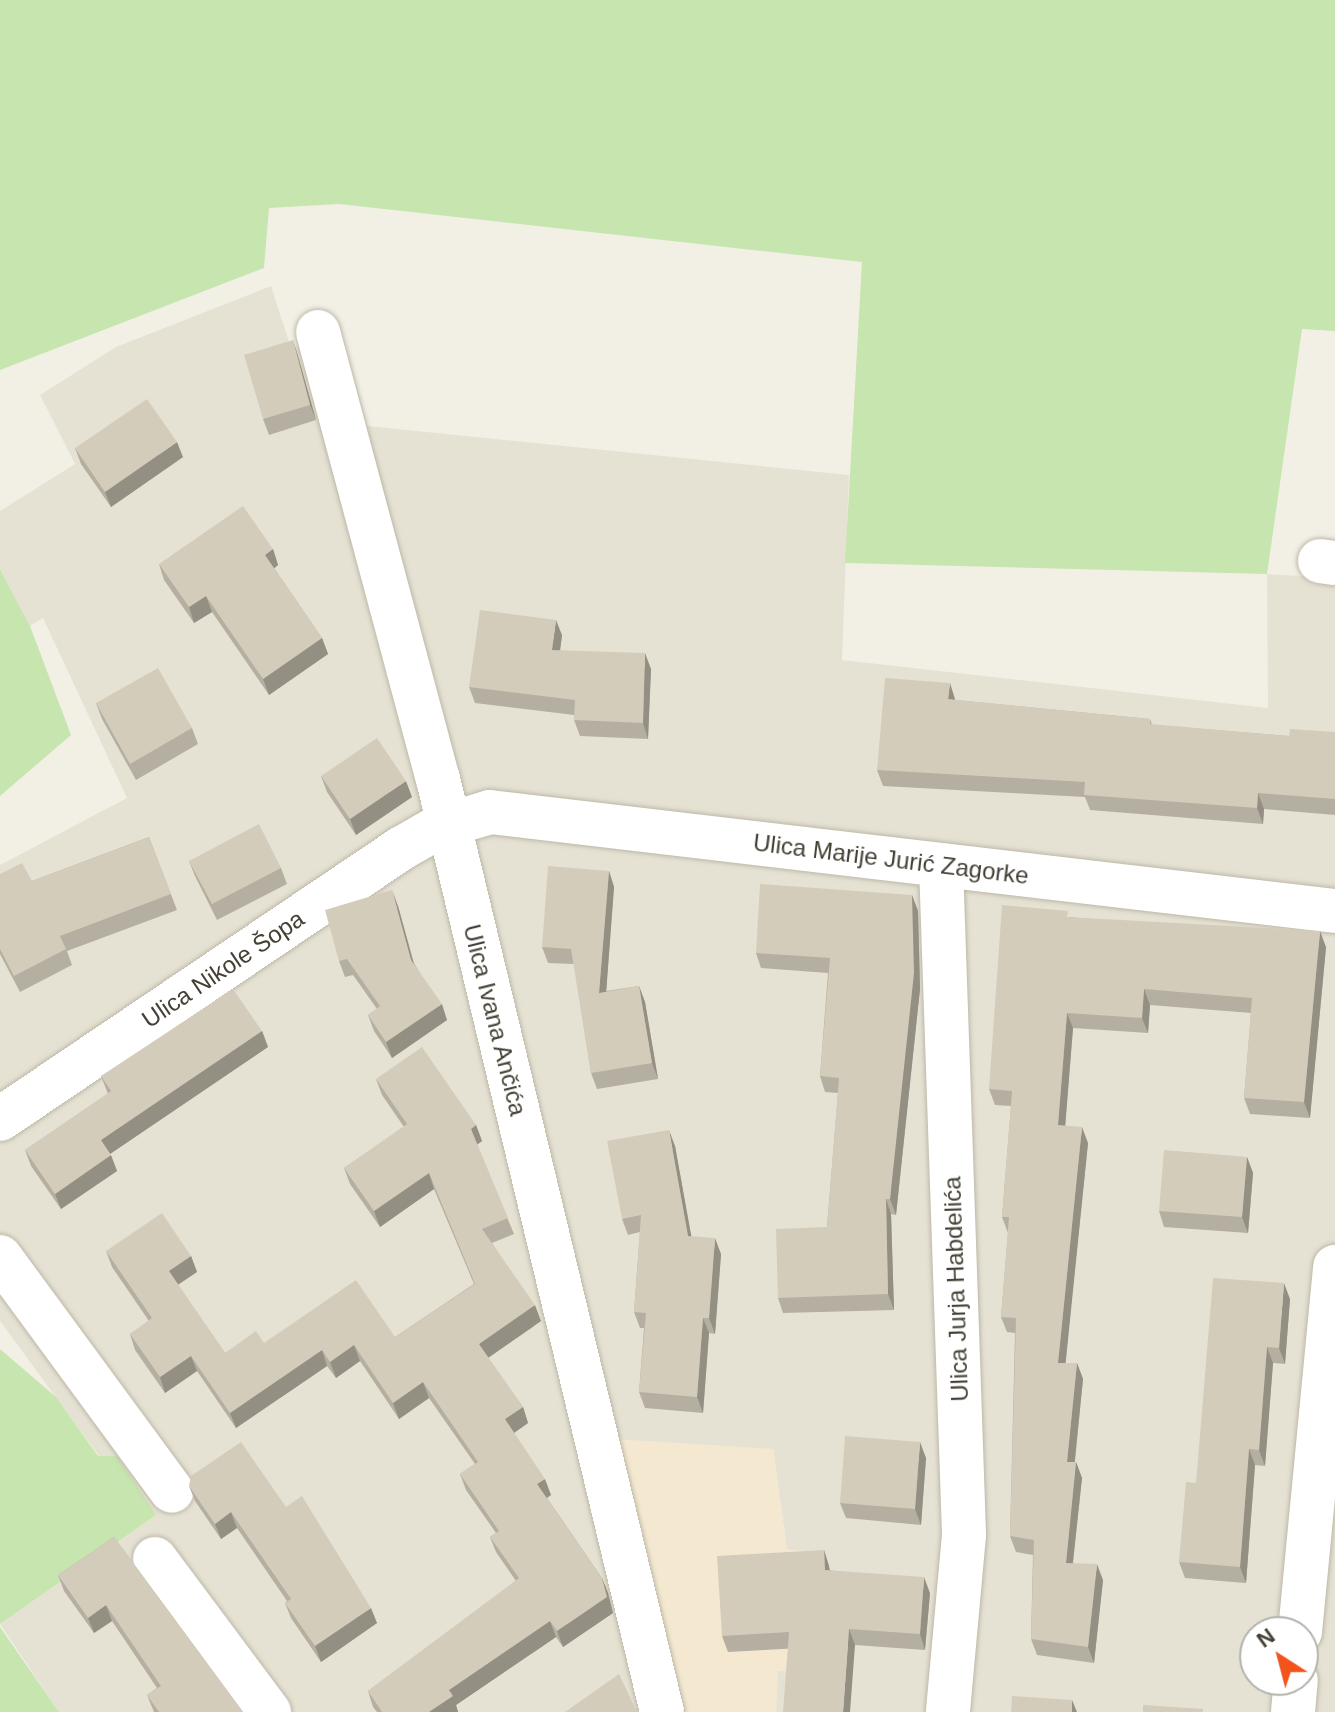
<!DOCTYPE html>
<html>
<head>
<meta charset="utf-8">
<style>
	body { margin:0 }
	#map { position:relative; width:1335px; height:1712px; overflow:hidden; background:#f2f0e5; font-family:Arial,sans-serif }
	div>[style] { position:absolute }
	.residential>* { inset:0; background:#e6e2d3 }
	.commercial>* { inset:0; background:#f4e9d0 }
	.green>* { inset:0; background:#c6e5af }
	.roads { filter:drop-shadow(0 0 2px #bdb8a8) drop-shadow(0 0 2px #bdb8a8) }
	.street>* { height:44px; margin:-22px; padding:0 22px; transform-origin:22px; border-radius:22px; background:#fff }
	.wall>* { inset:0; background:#b5afa1 }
	.shaded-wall>* { inset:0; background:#948f83 }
	.building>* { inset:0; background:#d3ccbb }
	span { translate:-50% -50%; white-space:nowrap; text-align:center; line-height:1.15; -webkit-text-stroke:8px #fff; paint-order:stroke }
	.street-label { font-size:24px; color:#444035 }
	.north { position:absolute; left:1239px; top:1616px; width:80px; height:80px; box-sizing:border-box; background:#fff; border:2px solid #b4b3ae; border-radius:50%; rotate:324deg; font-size:22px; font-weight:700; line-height:32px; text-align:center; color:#444035 }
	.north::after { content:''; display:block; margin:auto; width:28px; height:36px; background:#f3541b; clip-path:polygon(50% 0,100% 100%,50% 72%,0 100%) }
</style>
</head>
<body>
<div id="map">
	<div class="residential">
		<i style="clip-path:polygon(evenodd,271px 286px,291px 348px,305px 345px,328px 422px,849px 475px,842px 660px,1268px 708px,1267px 574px,1335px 578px,1335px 1712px,776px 1712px,777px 1671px,838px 1670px,787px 1550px,773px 1449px,647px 1712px,59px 1712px,0 1624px,156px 1515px,99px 1456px,0 1321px,0 865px,127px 798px,43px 618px,30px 626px,0 569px,0 511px,75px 464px,40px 395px,116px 347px,271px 286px,1255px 1632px,1303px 1632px,1303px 1680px,1255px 1680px,1255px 1632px)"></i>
	</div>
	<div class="commercial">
		<i style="clip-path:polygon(613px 1439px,773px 1449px,787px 1549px,818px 1554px,839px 1670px,778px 1671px,776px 1712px,682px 1712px)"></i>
	</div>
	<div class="green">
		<i style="clip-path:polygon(0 0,1335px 0,1335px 331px,1302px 329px,1267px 574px,845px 563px,862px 262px,339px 204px,269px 208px,264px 268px,0 370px)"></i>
		<i style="clip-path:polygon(0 569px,30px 626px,71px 735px,0 796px)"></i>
		<i style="clip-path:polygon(0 1349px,56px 1397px,98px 1456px,117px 1456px,156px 1515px,0 1624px)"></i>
		<i style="clip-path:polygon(0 1627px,59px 1712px,0 1712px)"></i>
	</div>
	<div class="roads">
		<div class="street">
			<i style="left:318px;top:332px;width:463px;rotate:75deg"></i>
			<i style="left:438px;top:779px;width:960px;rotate:76.5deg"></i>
			<i style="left:1320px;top:561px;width:15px;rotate:8deg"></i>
			<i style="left:941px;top:865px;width:670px;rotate:88.03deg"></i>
			<i style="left:964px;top:1535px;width:178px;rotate:95.2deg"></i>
			<i style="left:0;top:1119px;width:485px;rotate:-34deg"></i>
			<i style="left:402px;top:848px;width:40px;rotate:-29.7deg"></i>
			<i style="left:437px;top:828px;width:55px;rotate:-16.8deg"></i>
			<i style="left:490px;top:812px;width:851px;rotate:6.68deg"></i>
			<i style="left:0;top:1257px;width:290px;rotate:53.7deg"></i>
			<i style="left:155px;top:1559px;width:191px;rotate:53.3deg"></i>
			<i style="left:1300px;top:1632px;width:367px;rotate:-84.5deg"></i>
			<i style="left:1293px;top:1712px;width:32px;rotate:-85deg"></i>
		</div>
	</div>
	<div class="wall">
		<i style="clip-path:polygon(293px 340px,298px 356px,316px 420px,269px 435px,263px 419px)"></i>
		<i style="clip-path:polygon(75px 448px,183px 457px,111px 507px,81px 464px)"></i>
		<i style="clip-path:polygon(273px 549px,278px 565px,274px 568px,322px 638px,328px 654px,269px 695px,212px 612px,194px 623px,164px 580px,159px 564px)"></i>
		<i style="clip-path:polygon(562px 635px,560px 650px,651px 669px,648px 739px,580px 736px,574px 720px,574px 715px,475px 703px,469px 687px)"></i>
		<i style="clip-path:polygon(955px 700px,1150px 719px,1152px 725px,1289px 736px,1335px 732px,1335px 815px,1264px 809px,1263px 824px,1090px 810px,1085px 797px,883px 786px,877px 770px)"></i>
		<i style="clip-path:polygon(96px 703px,192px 728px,198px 744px,136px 780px,102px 719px)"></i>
		<i style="clip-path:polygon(321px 776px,412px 797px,356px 835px,327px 792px)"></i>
		<i style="clip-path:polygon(149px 837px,177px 910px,67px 951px,72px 965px,20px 992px,0 954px,0 874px,32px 881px)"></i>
		<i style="clip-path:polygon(189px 861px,281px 868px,287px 884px,217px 920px,195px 876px)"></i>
		<i style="clip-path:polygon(609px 871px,614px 887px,606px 991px,639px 986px,645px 1002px,658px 1079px,597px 1089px,591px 1073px,574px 964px,548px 963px,542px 947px)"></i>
		<i style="clip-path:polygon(912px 895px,918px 911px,920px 989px,896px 1215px,891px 1214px,894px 1310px,783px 1313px,778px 1298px,827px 1227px,838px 1093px,825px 1092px,820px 1076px,828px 973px,761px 968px,756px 953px)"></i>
		<i style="clip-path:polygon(398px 906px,414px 963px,447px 1020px,392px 1058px,374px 1031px,368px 1015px,377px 1009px,353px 975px,345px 977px,339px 961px)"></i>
		<i style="clip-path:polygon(1070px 917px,1326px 947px,1310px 1118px,1250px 1114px,1244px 1098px,1251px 1013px,1150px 1005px,1148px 1033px,1073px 1028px,1065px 1126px,1088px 1143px,1065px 1363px,1077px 1363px,1083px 1379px,1075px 1462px,1076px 1462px,1082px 1478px,1073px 1563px,1103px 1580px,1094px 1663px,1037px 1655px,1031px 1639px,1033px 1555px,1016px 1552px,1010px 1536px,1015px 1333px,1007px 1332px,1001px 1317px,1008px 1233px,1002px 1217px,1011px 1106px,995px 1105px,989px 1089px)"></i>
		<i style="clip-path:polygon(262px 1031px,268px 1047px,110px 1154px,117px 1171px,61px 1209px,31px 1166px,25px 1150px,108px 1094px,101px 1076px)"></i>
		<i style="clip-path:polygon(376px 1079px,476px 1125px,482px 1141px,477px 1145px,514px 1234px,492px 1243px,541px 1321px,488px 1358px,523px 1407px,528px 1423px,514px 1433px,551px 1495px,547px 1498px,602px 1578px,608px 1593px,613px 1613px,563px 1647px,556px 1637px,456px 1705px,458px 1712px,377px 1712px,373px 1707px,368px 1691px,516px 1581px,496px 1552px,490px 1537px,496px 1533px,466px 1490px,460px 1474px,475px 1464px,429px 1398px,399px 1419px,360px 1361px,336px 1378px,327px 1366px,236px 1428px,197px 1371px,165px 1393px,135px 1350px,130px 1334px,149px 1321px,112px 1267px,106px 1251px,191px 1256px,197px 1272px,178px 1285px,225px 1353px,264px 1343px,395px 1337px,474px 1284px,434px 1189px,380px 1227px,350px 1184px,344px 1168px,404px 1127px,382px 1095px)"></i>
		<i style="clip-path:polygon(675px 1146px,691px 1236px,721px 1254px,715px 1334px,709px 1333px,703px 1413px,645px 1408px,639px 1392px,644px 1328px,640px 1328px,634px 1312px,640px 1232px,628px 1235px,622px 1219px)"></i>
		<i style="clip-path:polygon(1247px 1157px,1253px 1173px,1248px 1233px,1164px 1227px,1159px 1211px)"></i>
		<i style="clip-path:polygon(1290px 1299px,1285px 1364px,1273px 1363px,1265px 1466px,1255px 1465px,1246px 1583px,1185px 1578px,1179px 1562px,1196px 1483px)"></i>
		<i style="clip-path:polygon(926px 1458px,921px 1525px,846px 1518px,840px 1503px)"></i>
		<i style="clip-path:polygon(189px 1486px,286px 1507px,377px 1623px,321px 1662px,291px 1618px,285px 1603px,287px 1601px,237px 1528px,221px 1539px,195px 1501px)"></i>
		<i style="clip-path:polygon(114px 1537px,243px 1712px,154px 1712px,147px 1695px,157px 1688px,112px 1621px,94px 1633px,64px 1591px,58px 1575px)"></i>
		<i style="clip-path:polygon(824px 1550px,830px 1570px,930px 1593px,925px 1650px,855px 1645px,728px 1652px,722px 1636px)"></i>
	</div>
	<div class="shaded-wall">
		<i style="clip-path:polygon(293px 340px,298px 356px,316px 420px,310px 405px)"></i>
		<i style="clip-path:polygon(177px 442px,183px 457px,111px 507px,105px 492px)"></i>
		<i style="clip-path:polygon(273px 549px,278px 565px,271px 571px,265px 555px)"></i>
		<i style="clip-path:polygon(206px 596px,212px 612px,194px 623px,189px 607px)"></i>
		<i style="clip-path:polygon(556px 620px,562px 635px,558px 666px,552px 650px)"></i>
		<i style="clip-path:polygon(322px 638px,328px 654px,269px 695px,263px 679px)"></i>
		<i style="clip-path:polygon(645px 653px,651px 669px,648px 739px,643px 723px)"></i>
		<i style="clip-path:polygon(950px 683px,955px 699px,954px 715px,948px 699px)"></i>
		<i style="clip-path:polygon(406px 781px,412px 797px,356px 835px,350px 819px)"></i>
		<i style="clip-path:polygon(1258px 793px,1264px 809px,1263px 824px,1257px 808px)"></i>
		<i style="clip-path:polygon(609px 871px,614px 887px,605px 1008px,599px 993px)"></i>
		<i style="clip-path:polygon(392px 890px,398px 906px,417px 976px,411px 960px)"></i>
		<i style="clip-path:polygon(912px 895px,918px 911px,920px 989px,896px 1215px,890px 1199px)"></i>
		<i style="clip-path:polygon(1320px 931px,1326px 947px,1310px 1118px,1304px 1102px)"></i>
		<i style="clip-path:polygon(639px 986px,645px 1002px,658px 1079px,652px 1063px)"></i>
		<i style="clip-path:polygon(1144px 989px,1150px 1005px,1148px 1033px,1142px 1018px)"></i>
		<i style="clip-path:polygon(442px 1004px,447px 1020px,392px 1058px,386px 1042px)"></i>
		<i style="clip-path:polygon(1067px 1013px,1073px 1028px,1064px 1141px,1058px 1125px)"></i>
		<i style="clip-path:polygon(262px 1031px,268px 1047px,107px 1156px,101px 1140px)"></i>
		<i style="clip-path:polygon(476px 1125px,482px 1141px,476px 1145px,471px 1129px)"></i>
		<i style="clip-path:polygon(1082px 1127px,1088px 1143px,1064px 1379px,1058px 1363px)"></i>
		<i style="clip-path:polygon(669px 1130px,675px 1146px,694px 1251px,688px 1236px)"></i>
		<i style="clip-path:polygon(111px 1155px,117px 1171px,61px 1209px,55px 1194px)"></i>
		<i style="clip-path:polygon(1247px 1157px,1253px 1173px,1248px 1233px,1242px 1217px)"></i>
		<i style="clip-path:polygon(429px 1173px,434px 1189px,380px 1227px,374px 1211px)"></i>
		<i style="clip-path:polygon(886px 1199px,891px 1214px,894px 1310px,888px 1294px)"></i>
		<i style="clip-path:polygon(715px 1238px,721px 1254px,715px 1334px,709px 1318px)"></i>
		<i style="clip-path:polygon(191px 1256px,197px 1272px,174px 1287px,169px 1271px)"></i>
		<i style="clip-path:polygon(1284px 1283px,1290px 1299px,1285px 1364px,1279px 1348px)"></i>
		<i style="clip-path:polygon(535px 1305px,541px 1321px,485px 1360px,479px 1344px)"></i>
		<i style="clip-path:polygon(703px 1318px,709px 1333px,703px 1413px,697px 1397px)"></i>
		<i style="clip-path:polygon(354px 1345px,360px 1361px,336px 1378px,330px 1362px)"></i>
		<i style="clip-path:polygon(1267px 1347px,1273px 1363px,1265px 1466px,1259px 1450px)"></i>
		<i style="clip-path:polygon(322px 1350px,327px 1366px,236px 1428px,230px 1413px)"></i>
		<i style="clip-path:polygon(191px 1356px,197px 1371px,165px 1393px,160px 1377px)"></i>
		<i style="clip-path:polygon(1077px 1363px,1083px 1379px,1073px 1477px,1067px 1462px)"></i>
		<i style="clip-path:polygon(423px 1382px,429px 1398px,399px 1419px,393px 1403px)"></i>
		<i style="clip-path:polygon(523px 1407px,528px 1423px,511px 1435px,505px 1419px)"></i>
		<i style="clip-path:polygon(920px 1442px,926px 1458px,921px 1525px,915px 1509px)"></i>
		<i style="clip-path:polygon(1249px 1449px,1255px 1465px,1246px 1583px,1240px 1567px)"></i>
		<i style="clip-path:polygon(1076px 1462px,1082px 1478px,1071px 1579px,1066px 1563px)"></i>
		<i style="clip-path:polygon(545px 1479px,551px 1495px,543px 1500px,537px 1484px)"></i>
		<i style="clip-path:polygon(231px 1512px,237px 1528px,221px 1539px,215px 1524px)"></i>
		<i style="clip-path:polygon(824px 1550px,829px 1566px,831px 1586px,825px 1570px)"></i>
		<i style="clip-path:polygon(1097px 1564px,1103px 1580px,1094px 1663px,1088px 1647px)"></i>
		<i style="clip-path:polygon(924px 1577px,930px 1593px,925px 1650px,920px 1634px)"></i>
		<i style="clip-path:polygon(602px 1578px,608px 1593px,613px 1613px,563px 1647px,557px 1631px)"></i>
		<i style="clip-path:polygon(106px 1605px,112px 1621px,94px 1633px,88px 1618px)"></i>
		<i style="clip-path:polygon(371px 1608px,377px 1623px,321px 1662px,315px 1646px)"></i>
		<i style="clip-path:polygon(550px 1621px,556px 1637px,456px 1705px,458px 1712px,429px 1712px,449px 1690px)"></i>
		<i style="clip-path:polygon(849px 1629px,855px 1645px,850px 1712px,843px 1712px)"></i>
		<i style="clip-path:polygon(1072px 1700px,1077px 1712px,1072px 1712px)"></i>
	</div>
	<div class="building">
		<i style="clip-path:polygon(293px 340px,310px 405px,263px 419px,244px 355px)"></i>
		<i style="clip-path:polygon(147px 399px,177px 442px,105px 492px,75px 448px)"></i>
		<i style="clip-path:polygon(243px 506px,273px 549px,265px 555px,322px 638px,263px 679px,206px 596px,189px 607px,159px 564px)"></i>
		<i style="clip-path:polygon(480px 610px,556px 620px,552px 650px,645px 653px,643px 723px,574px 720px,575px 700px,469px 687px)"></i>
		<i style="clip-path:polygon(158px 668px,192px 728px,130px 764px,96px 703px)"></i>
		<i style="clip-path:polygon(885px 678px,950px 683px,948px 699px,1150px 719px,1150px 724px,1289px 736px,1290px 729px,1335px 732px,1335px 799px,1258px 793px,1257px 808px,1084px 795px,1085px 782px,877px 770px)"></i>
		<i style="clip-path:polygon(377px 738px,406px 781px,350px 819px,321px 776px)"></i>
		<i style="clip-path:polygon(259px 824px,281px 868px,212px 904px,189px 861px)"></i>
		<i style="clip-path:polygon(149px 837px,171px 894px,60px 936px,66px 949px,14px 976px,0 949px,0 874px,22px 863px,32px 881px)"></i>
		<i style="clip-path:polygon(548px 866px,609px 871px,599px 993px,639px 986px,652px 1063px,591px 1073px,571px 949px,542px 947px)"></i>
		<i style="clip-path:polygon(760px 884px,912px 895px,914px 973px,890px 1199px,886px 1199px,888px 1294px,778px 1298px,776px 1229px,827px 1227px,839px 1078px,820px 1076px,830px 958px,756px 953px)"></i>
		<i style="clip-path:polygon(392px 890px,411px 960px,442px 1004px,386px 1042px,368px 1015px,380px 1006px,347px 959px,339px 961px,325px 910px)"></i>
		<i style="clip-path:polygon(1002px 905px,1068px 911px,1067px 917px,1320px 931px,1304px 1102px,1244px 1098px,1252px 998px,1144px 989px,1142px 1018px,1067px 1013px,1058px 1125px,1082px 1127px,1058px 1363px,1077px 1363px,1067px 1462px,1076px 1462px,1066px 1563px,1097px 1564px,1088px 1647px,1031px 1639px,1034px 1540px,1010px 1536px,1016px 1318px,1001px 1317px,1009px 1217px,1002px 1217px,1012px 1091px,989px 1089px)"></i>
		<i style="clip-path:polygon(233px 989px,262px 1031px,101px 1140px,111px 1155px,55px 1194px,25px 1150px,111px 1091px,101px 1076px)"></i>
		<i style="clip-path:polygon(422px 1047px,476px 1125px,471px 1129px,508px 1218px,482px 1229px,535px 1305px,479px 1344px,523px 1407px,505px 1419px,545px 1479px,537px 1484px,602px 1578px,607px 1597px,557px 1631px,550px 1621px,449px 1690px,453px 1696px,429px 1712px,382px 1712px,368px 1691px,519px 1578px,490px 1537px,499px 1531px,460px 1474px,478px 1462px,423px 1382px,393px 1403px,354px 1345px,330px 1362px,322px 1350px,230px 1413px,191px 1356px,160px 1377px,130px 1334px,152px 1318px,106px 1251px,162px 1213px,191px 1256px,169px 1271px,225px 1353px,256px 1331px,264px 1343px,356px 1280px,395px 1337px,475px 1284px,429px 1173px,374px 1211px,344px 1168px,407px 1124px,376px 1079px)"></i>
		<i style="clip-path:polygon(669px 1130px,688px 1236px,715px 1238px,709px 1318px,703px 1318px,697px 1397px,639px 1392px,646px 1313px,634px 1312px,641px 1215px,622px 1219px,607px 1141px)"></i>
		<i style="clip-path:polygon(1164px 1150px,1247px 1157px,1242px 1217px,1159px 1211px)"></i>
		<i style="clip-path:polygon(1213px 1278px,1284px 1283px,1279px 1348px,1267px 1347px,1259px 1450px,1249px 1449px,1240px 1567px,1179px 1562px,1186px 1482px,1196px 1483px)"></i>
		<i style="clip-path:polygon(845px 1436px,920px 1442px,915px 1509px,840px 1503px)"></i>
		<i style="clip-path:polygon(241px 1442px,286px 1507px,302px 1496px,371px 1608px,315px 1646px,285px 1603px,291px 1599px,231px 1512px,215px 1524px,189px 1486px,191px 1476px)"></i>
		<i style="clip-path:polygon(114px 1537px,243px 1712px,159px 1712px,147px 1695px,161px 1686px,106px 1605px,88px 1618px,58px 1575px)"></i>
		<i style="clip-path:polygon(824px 1550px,825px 1570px,924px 1577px,920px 1634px,849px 1629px,843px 1712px,783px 1712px,789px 1632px,722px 1636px,717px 1556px)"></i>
		<i style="clip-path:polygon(619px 1674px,637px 1712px,565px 1712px)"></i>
		<i style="clip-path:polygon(1012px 1696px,1072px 1700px,1072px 1712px,1011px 1712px)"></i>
		<i style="clip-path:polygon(1143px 1705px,1203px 1709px,1203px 1712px,1143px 1712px)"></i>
	</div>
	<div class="street-label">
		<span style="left:891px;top:859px;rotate:7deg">Ulica Marije Jurić Zagorke</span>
		<span style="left:223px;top:969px;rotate:-34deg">Ulica Nikole Šopa</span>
		<span style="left:495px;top:1020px;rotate:76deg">Ulica Ivana Ančića</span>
		<span style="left:956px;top:1289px;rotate:-92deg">Ulica Jurja Habdelića</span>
	</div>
	<div class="north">N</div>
</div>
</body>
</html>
